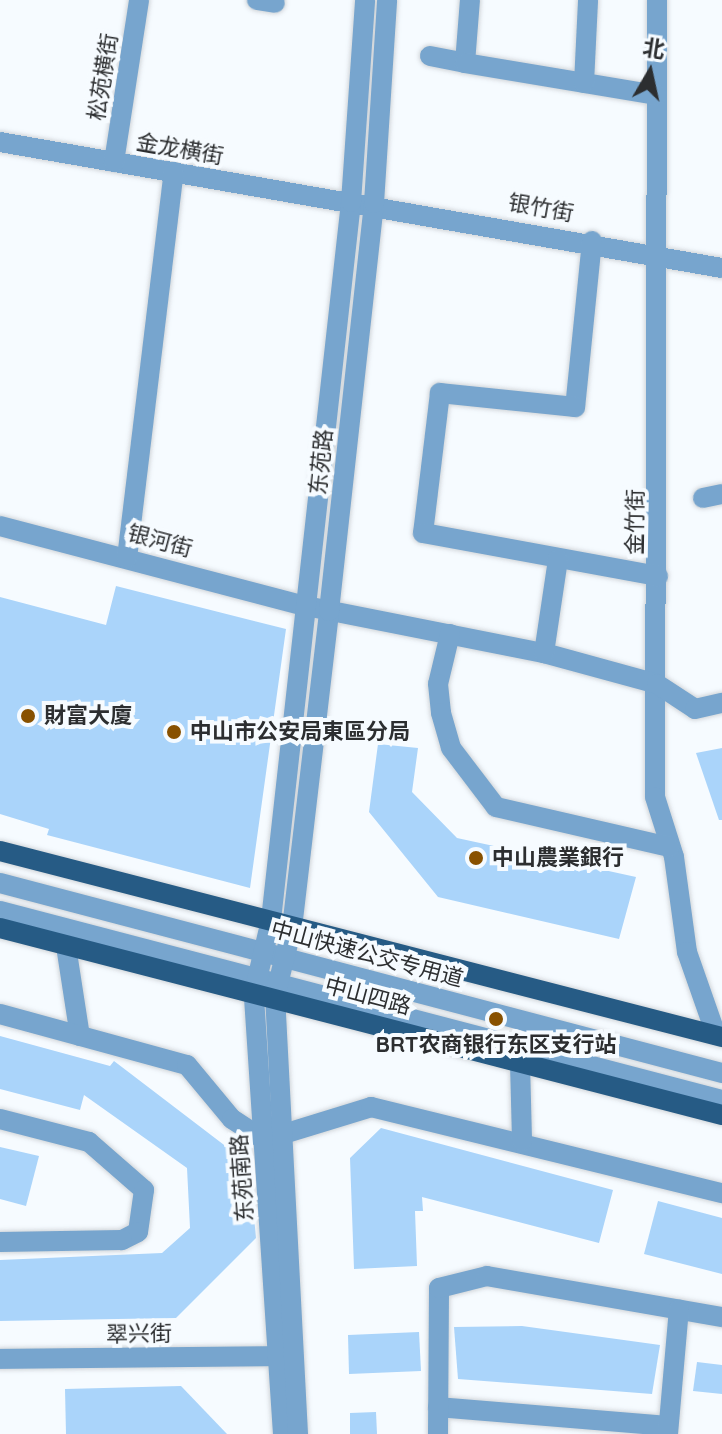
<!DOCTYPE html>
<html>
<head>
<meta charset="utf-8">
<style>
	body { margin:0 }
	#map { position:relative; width:722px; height:1434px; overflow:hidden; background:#f6fbff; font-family:Quicksand,"Noto Sans SC",sans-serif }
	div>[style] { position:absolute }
	.building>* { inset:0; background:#aad4fa }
	.roads { filter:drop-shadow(0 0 2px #d2d6da) drop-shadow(0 0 2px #d2d6da) }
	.minor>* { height:20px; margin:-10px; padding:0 10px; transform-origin:10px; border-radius:10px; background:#77a5ce }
	.major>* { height:20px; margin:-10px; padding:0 10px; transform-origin:10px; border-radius:10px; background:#265b85 }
	.dots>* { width:22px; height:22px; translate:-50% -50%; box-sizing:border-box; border:4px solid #f6fbff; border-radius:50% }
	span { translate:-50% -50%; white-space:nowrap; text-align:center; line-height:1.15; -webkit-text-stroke:8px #f6fbff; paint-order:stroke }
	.street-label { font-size:22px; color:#2c2e30 }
	.poi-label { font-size:22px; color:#2c2e30; font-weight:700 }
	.left { translate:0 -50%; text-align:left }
	.north { position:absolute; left:610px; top:32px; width:80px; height:80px; -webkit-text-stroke:6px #f6fbff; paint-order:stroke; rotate:9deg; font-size:22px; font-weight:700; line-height:32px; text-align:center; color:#2c2e30 }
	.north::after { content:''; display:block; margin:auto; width:28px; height:36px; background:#2c2e30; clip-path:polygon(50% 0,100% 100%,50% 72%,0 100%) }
</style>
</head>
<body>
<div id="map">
	<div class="building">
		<i style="clip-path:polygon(116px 586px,286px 629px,250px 888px,47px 835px,49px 829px,0 814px,0 597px,106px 625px)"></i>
		<i style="clip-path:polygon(378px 744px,418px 748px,412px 792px,457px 838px,636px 877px,619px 939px,438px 897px,369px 812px)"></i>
		<i style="clip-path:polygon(722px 748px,722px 820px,719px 820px,696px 753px)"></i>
		<i style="clip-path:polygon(0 1036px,110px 1066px,114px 1061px,249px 1164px,256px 1238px,176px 1318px,0 1321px,0 1260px,162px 1253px,190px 1228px,187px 1168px,84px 1095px,80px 1110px,0 1089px)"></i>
		<i style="clip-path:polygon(381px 1128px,613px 1190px,599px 1243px,422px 1197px,423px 1211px,415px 1211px,417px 1266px,354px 1269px,350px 1158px)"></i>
		<i style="clip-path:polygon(0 1147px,39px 1156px,26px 1206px,0 1199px)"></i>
		<i style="clip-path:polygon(658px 1201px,722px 1218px,722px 1274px,644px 1254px)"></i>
		<i style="clip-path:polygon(522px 1326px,660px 1345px,652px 1394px,458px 1379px,454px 1327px)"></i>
		<i style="clip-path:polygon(419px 1332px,421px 1371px,349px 1374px,348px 1335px)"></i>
		<i style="clip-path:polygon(697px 1362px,722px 1365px,722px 1394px,693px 1391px)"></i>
		<i style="clip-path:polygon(181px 1386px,227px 1434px,66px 1434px,65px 1389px)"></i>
		<i style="clip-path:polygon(376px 1412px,377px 1434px,350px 1434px,350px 1413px)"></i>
	</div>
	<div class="roads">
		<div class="minor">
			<i style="left:257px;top:0;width:18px;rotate:9deg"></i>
			<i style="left:657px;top:0;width:797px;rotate:90.14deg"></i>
			<i style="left:655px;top:797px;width:63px;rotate:72.4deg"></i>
			<i style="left:674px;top:857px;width:96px;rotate:82.2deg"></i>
			<i style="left:687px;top:952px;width:88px;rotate:70.7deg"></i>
			<i style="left:430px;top:56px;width:36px;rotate:11deg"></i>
			<i style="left:465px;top:63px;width:63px;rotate:-85.5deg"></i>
			<i style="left:465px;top:63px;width:194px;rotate:9.5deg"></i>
			<i style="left:584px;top:83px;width:83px;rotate:-87.2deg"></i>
			<i style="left:0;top:142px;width:733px;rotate:9.9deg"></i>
			<i style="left:114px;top:162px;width:164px;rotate:-81.2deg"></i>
			<i style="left:592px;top:241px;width:167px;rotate:95.8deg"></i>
			<i style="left:575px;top:407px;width:136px;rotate:-174.1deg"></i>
			<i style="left:440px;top:393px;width:141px;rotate:96.9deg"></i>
			<i style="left:423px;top:533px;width:239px;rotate:10.4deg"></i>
			<i style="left:703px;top:498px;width:19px;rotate:-12deg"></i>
			<i style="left:0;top:526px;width:316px;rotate:14.7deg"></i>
			<i style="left:306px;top:606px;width:243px;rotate:11.2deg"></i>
			<i style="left:544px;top:653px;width:117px;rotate:15.3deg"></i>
			<i style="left:657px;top:684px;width:45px;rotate:33.3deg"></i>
			<i style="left:695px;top:709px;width:28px;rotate:-13deg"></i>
			<i style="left:127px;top:558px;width:389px;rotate:-83.1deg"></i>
			<i style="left:450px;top:634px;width:51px;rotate:103.5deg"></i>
			<i style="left:438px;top:684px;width:29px;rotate:84deg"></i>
			<i style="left:441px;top:713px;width:36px;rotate:74deg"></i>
			<i style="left:451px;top:748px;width:74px;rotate:52.7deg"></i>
			<i style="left:496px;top:807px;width:178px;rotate:13deg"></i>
			<i style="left:544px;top:653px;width:95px;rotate:-81.5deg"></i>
			<i style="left:0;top:883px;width:747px;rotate:14.74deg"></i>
			<i style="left:0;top:911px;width:746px;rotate:14.67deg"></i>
			<i style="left:66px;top:946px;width:91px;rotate:81.2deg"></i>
			<i style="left:0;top:1014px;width:194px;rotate:15.3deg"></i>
			<i style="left:187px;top:1065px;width:70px;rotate:50.2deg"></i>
			<i style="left:232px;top:1119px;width:38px;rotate:33deg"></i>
			<i style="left:264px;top:1140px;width:112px;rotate:-17.1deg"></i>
			<i style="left:371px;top:1107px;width:361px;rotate:13.8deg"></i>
			<i style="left:520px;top:1063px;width:78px;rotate:88.5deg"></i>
			<i style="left:0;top:1119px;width:92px;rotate:14.5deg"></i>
			<i style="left:89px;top:1142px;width:73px;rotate:41.1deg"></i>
			<i style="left:144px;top:1190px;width:42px;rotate:98.1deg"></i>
			<i style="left:138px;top:1232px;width:18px;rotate:153deg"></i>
			<i style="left:122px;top:1240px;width:122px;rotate:179.1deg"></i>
			<i style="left:0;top:1359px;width:279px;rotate:-0.6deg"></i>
			<i style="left:438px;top:1407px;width:230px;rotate:4.7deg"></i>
			<i style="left:283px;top:1434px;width:443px;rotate:-93.8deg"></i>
			<i style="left:254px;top:992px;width:74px;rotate:-76.7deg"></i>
			<i style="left:271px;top:920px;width:722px;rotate:-83.64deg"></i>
			<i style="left:351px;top:202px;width:202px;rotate:-86deg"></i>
			<i style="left:298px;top:1434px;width:439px;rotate:-93deg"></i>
			<i style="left:275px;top:996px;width:70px;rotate:-76deg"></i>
			<i style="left:292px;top:928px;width:319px;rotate:-83.3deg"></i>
			<i style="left:329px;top:611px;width:410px;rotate:-83.7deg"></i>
			<i style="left:374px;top:203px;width:203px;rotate:-86.3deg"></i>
			<i style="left:438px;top:1434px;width:146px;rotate:-89.6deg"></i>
			<i style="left:439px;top:1288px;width:49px;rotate:-14deg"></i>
			<i style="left:487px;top:1276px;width:239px;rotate:9.9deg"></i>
			<i style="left:668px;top:1434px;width:125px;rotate:-85deg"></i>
		</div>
		<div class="major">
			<i style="left:0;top:851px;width:746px;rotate:14.45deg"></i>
			<i style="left:0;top:928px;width:746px;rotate:14.52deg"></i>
		</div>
	</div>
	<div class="dots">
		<i style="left:28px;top:716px;background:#885100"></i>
		<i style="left:174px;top:732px;background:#885100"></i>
		<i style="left:476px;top:858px;background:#885100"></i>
		<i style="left:496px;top:1019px;background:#885100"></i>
	</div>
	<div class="street-label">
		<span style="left:103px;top:77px;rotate:-81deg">松苑横街</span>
		<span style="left:180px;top:149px;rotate:10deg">金龙横街</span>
		<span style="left:541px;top:208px;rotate:10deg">银竹街</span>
		<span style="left:321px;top:462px;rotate:-84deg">东苑路</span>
		<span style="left:635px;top:522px;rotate:-89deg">金竹街</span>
		<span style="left:160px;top:541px;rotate:15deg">银河街</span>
		<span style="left:367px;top:954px;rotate:15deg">中山快速公交专用道</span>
		<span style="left:368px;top:996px;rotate:15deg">中山四路</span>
		<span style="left:242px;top:1178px;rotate:-94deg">东苑南路</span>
		<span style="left:139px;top:1334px;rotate:-1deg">翠兴街</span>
	</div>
	<div class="poi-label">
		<span class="left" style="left:44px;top:716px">財富大廈</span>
		<span class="left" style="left:190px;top:732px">中山市公安局東區分局</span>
		<span class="left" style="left:492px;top:858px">中山農業銀行</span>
		<span style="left:496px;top:1045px">BRT农商银行东区支行站</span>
	</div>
	<div class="north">北</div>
</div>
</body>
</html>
